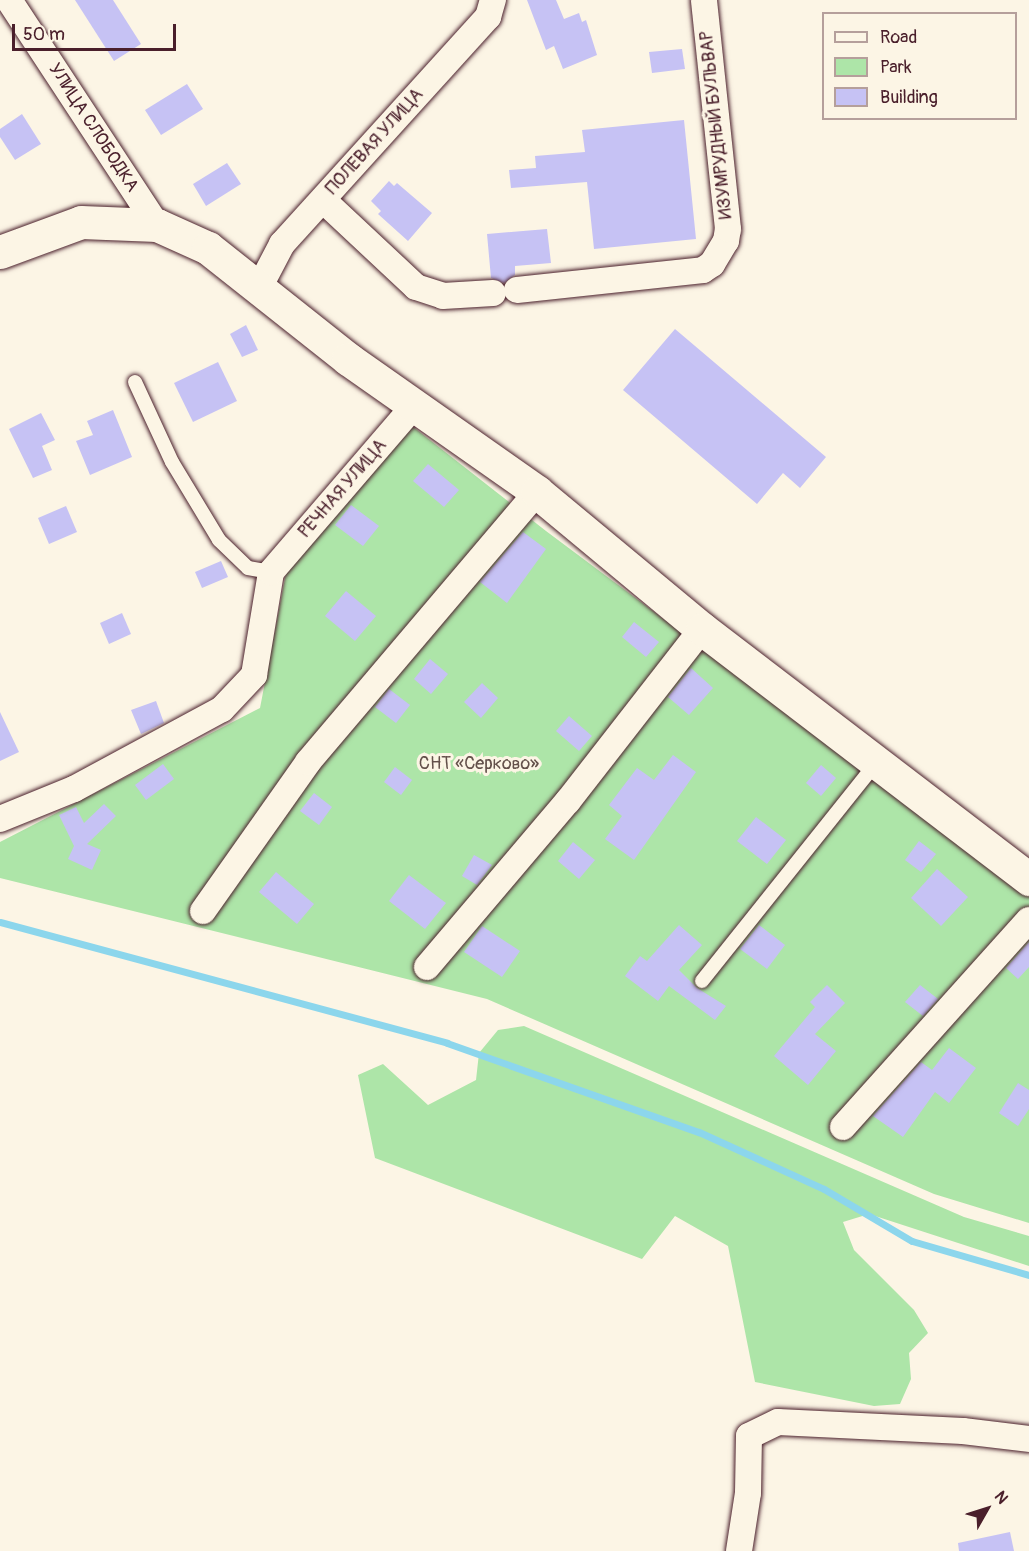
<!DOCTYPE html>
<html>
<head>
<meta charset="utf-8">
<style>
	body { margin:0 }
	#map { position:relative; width:1029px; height:1551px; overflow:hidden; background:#fcf5e5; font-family:Pangolin,sans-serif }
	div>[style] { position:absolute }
	.green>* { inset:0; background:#ade5a8 }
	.stream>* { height:7px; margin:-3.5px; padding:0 3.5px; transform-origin:3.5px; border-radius:3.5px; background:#8cd6ec }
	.building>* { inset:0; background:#c6c2f4 }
	.roads { filter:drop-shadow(0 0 2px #4a1f2b) drop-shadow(0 0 2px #4a1f2b) }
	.service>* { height:14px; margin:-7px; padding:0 7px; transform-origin:7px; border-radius:7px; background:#fcf5e5 }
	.minor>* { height:26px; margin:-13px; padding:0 13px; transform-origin:13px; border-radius:13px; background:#fcf5e5 }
	.secondary>* { height:33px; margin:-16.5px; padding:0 16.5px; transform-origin:16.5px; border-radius:16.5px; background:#fcf5e5 }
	span { translate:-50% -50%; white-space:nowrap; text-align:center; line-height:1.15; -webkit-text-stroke:6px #fcf5e5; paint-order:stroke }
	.street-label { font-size:18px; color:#4a1f2b }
	.park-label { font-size:18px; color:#63504a }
	.legend { position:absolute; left:822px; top:12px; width:195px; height:108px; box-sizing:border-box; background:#fcf5e5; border:2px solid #b59f9b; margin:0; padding:8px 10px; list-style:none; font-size:18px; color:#4a1f2b }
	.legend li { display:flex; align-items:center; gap:12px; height:30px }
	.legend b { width:30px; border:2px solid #b59f9b }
	.north { position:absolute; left:957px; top:1479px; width:60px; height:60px; -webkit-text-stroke:4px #fcf5e5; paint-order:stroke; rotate:51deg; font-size:16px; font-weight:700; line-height:24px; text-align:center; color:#4a1f2b }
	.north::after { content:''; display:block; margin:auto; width:21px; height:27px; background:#4a1f2b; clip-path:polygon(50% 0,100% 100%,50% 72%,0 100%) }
	.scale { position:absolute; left:12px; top:24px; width:164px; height:27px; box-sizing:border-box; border:3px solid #4a1f2b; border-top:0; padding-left:8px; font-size:18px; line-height:21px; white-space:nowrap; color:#4a1f2b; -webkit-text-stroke:4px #fcf5e5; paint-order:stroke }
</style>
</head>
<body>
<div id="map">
	<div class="green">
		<i style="clip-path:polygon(412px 426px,546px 531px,1029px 892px,1029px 1223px,934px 1194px,487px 999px,0 878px,0 842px,260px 708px,287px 568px)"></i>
		<i style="clip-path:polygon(524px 1026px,964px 1217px,1029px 1236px,1029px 1266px,869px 1214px,843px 1222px,854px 1250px,914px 1310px,928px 1333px,909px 1353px,911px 1379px,900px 1404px,874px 1406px,755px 1382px,728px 1246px,675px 1216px,642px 1259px,375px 1158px,358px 1075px,383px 1064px,428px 1105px,476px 1080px,479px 1053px,498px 1030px)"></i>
	</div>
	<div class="stream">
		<i style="left:0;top:922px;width:463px;rotate:15.1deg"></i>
		<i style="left:447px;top:1043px;width:267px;rotate:19.5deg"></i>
		<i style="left:699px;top:1132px;width:137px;rotate:24.5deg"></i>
		<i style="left:824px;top:1189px;width:102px;rotate:30.6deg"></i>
		<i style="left:912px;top:1241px;width:122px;rotate:16.2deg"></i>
	</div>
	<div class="building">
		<i style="clip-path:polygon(75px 0,113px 0,141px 44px,114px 61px)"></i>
		<i style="clip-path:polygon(527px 0,556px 0,564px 19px,579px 13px,582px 22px,586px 20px,597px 55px,563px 69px,554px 46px,546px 50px)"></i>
		<i style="clip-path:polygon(682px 49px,685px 69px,652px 73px,649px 52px)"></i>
		<i style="clip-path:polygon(187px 84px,203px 109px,161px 135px,145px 110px)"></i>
		<i style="clip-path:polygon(22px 114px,41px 144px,15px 160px,0 137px,0 129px)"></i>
		<i style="clip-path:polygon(684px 120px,696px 239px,594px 249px,587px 182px,511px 188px,509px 170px,536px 168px,535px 156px,585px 152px,582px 130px)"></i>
		<i style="clip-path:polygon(227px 163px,241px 184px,206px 206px,193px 184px)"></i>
		<i style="clip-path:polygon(389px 181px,394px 186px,397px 183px,432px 213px,408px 241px,378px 214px,381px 211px,371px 201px)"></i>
		<i style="clip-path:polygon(547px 229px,551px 263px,515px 266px,515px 275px,504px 283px,491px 278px,487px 234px)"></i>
		<i style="clip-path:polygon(246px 325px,258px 350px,242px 357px,230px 334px)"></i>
		<i style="clip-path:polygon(675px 329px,826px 457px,800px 488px,783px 473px,757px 504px,623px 390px)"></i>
		<i style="clip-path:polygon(218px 362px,237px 401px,193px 422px,174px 383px)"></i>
		<i style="clip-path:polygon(113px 410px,132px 457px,90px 475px,76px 441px,93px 435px,87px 421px)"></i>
		<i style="clip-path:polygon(41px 413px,55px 440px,42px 446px,52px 470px,33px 478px,9px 429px)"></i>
		<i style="clip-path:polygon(428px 464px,459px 490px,444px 507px,413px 481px)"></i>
		<i style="clip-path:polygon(351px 505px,379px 526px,363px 546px,335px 525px)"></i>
		<i style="clip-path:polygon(66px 506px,77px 532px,49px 544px,38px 518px)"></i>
		<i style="clip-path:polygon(523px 532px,546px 549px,507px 603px,480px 582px)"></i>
		<i style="clip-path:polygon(221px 561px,228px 577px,202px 588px,195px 572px)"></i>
		<i style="clip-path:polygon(346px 591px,376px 616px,355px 641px,325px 616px)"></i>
		<i style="clip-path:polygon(122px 613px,131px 634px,109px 644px,100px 623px)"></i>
		<i style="clip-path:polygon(634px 622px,659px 642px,646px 657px,622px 637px)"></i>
		<i style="clip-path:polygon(430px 659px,448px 674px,431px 694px,414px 679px)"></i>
		<i style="clip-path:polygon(691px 668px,713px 688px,689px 715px,668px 697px)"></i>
		<i style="clip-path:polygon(482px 683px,498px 698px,481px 718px,464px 702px)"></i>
		<i style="clip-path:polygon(389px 689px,410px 705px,396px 723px,375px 707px)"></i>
		<i style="clip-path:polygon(156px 701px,164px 723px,141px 734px,131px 710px)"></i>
		<i style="clip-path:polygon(0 712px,19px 752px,0 761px)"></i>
		<i style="clip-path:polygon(569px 716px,592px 736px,579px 751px,556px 731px)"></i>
		<i style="clip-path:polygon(673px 755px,696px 772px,634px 860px,605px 839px,622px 816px,609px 805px,637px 768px,654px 780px)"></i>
		<i style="clip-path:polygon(163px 764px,174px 779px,146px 800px,135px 785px)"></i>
		<i style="clip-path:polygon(821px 765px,836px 778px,821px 796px,806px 783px)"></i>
		<i style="clip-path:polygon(395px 767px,412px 780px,401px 795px,384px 782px)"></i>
		<i style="clip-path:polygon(314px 793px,332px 807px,319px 825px,300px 811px)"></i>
		<i style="clip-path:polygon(104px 804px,116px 816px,87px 844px,101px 850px,92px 870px,68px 859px,74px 846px,59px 815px,76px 807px,84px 823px)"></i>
		<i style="clip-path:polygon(756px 817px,786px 840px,767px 864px,737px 841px)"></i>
		<i style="clip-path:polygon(919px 841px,936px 854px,921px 872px,905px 860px)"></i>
		<i style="clip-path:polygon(573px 842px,595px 860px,579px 879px,558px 861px)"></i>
		<i style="clip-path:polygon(474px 855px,492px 865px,477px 885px,462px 876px)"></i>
		<i style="clip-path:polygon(937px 869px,968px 897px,941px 926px,911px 898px)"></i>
		<i style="clip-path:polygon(276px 872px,314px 904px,297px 924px,259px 892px)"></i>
		<i style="clip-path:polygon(409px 875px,446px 903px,425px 929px,389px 901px)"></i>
		<i style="clip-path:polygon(679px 925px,702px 945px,679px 970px,697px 988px,726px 1006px,715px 1020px,669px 986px,658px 1001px,625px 976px,640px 956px,647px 961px)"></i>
		<i style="clip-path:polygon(759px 925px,785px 945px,767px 969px,740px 949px)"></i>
		<i style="clip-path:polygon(482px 926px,520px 951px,502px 977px,464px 952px)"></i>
		<i style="clip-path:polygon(1029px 942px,1029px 967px,1018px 979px,1006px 968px)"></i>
		<i style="clip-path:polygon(827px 985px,845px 1003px,815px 1034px,836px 1051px,808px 1085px,774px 1056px,815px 1007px,810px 1002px)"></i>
		<i style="clip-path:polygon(920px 985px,938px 999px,923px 1016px,905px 1002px)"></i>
		<i style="clip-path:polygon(949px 1048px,976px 1068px,949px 1103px,935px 1092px,903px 1137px,873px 1116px,921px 1062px,932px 1070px)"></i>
		<i style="clip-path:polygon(1018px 1083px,1029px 1090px,1029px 1109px,1018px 1126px,999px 1113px)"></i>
		<i style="clip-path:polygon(1010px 1532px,1014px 1551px,959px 1551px,958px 1543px)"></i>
	</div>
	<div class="roads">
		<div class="service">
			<i style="left:135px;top:382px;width:88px;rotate:65.2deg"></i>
			<i style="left:172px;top:462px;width:91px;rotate:58.9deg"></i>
			<i style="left:219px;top:540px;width:40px;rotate:44deg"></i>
			<i style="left:248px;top:568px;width:23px;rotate:10deg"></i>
			<i style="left:702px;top:981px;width:278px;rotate:-51.4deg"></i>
		</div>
		<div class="minor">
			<i style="left:9px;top:0;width:269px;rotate:56.7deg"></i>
			<i style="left:323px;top:200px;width:127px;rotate:43.1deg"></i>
			<i style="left:416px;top:287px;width:28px;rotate:18deg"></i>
			<i style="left:443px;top:296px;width:50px;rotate:-3.4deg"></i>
			<i style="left:259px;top:288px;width:50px;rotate:-62.4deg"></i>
			<i style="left:282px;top:244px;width:307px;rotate:-47.8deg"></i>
			<i style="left:488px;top:17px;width:18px;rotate:-74deg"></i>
			<i style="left:517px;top:290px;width:187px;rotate:-6.1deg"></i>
			<i style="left:703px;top:270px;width:11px;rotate:-34deg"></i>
			<i style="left:712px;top:264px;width:27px;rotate:-59deg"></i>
			<i style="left:726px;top:241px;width:12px;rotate:-81deg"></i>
			<i style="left:728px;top:229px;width:230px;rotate:-96deg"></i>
			<i style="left:0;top:819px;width:80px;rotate:-22.1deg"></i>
			<i style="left:74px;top:789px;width:168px;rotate:-28.4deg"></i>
			<i style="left:222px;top:709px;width:47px;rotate:-46.7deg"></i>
			<i style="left:254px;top:675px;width:104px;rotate:-80.6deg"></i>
			<i style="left:271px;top:572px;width:219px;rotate:-49.3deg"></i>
			<i style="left:203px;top:911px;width:182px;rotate:-54.8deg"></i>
			<i style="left:308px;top:762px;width:354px;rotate:-49.7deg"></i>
			<i style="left:427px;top:967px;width:218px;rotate:-49.7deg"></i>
			<i style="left:568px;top:801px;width:218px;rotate:-52.1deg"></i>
			<i style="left:843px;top:1127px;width:278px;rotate:-48.1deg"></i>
			<i style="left:739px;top:1551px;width:59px;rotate:-81.2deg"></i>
			<i style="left:748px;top:1493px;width:57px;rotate:-89deg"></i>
			<i style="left:749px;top:1436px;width:32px;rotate:-26deg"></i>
			<i style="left:778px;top:1422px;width:185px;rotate:2.8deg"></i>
			<i style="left:963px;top:1431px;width:66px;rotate:6.9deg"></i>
		</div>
		<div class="secondary">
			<i style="left:0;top:252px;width:86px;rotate:-20.3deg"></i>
			<i style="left:81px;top:222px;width:76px;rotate:2.3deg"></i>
			<i style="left:157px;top:225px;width:56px;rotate:24.3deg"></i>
			<i style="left:208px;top:248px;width:179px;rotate:38.4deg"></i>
			<i style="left:348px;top:359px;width:231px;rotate:35.1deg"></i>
			<i style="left:537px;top:492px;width:214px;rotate:39.7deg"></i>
			<i style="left:702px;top:629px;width:412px;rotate:37.4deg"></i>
		</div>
	</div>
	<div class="street-label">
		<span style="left:717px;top:125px;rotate:-96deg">ИЗУМРУДНЫЙ БУЛЬВАР</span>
		<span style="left:93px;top:128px;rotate:57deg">УЛИЦА СЛОБОДКА</span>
		<span style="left:375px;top:142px;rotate:-48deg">ПОЛЕВАЯ УЛИЦА</span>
		<span style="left:343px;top:489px;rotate:-49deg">РЕЧНАЯ УЛИЦА</span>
	</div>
	<div class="park-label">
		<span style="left:479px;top:764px">СНТ «Серково»</span>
	</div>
	<ul class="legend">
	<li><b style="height:8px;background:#fcf5e5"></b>Road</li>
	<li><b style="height:16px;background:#ade5a8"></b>Park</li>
	<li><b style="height:16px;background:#c6c2f4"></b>Building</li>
	</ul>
	<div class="north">N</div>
	<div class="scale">50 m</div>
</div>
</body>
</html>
